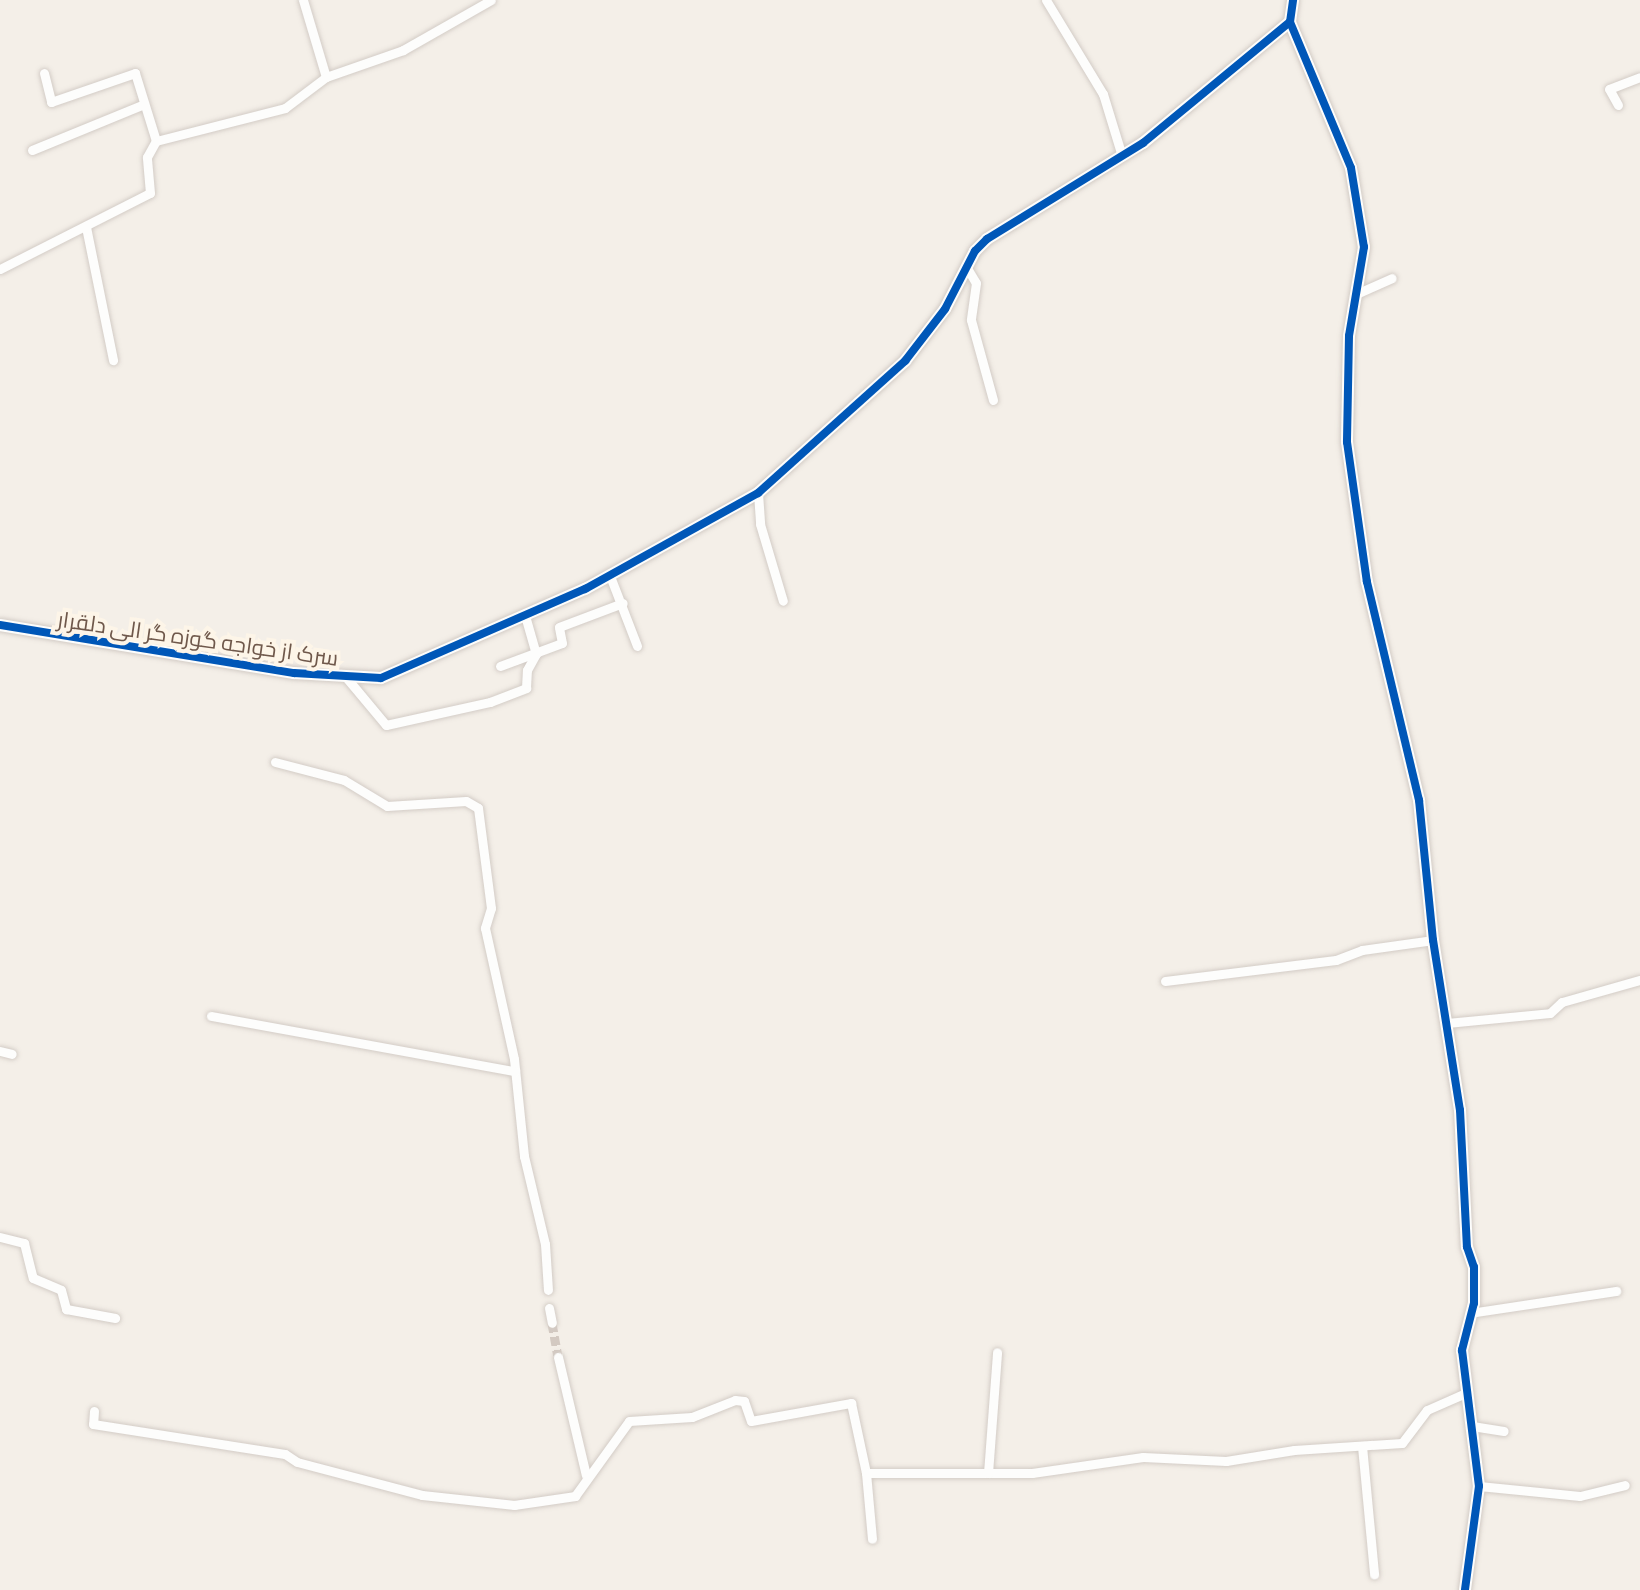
<!DOCTYPE html>
<html>
<head>
<meta charset="utf-8">
<style>
	body { margin:0 }
	#map { position:relative; width:1640px; height:1590px; overflow:hidden; background:#f4efe8; font-family:Barlow,Cairo,sans-serif }
	div>[style] { position:absolute }
	.street-tunnel>* { height:9px; margin-top:-4.5px; transform-origin:0; background:repeating-linear-gradient(90deg,#d3c9c1 0 9px,transparent 0 13.5px) }
	.roads { filter:drop-shadow(0 0 2px #d3ccc6) drop-shadow(0 0 2px #d3ccc6) }
	.street>* { height:9px; margin:-4.5px; padding:0 4.5px; transform-origin:4.5px; border-radius:4.5px; background:#fdfdfc }
	.secondary>* { height:12px; margin:-6px; padding:0 6px; transform-origin:6px; border-radius:6px; background:#fdfdfc }
	.cycleway>* { height:8px; margin:-4px; padding:0 4px; transform-origin:4px; border-radius:4px; background:#0057b8 }
	span { translate:-50% -50%; white-space:nowrap; text-align:center; line-height:1.15; -webkit-text-stroke:8px #fdf5e8; paint-order:stroke }
	.street-label { font-size:22px; color:#6f584b }
</style>
</head>
<body>
<div id="map">
	<div class="street-tunnel">
		<i style="left:552px;top:1323px;width:35px;rotate:80deg"></i>
	</div>
	<div class="roads">
		<div class="street">
			<i style="left:303px;top:0;width:80px;rotate:73.4deg"></i>
			<i style="left:1046px;top:0;width:110px;rotate:58.8deg"></i>
			<i style="left:1103px;top:94px;width:65px;rotate:73deg"></i>
			<i style="left:44px;top:73px;width:30px;rotate:76deg"></i>
			<i style="left:51px;top:102px;width:89px;rotate:-19deg"></i>
			<i style="left:135px;top:73px;width:71px;rotate:72.8deg"></i>
			<i style="left:1618px;top:105px;width:18px;rotate:-119deg"></i>
			<i style="left:1609px;top:89px;width:33px;rotate:-21deg"></i>
			<i style="left:32px;top:150px;width:121px;rotate:-22.3deg"></i>
			<i style="left:86px;top:227px;width:136px;rotate:78.5deg"></i>
			<i style="left:967px;top:268px;width:17px;rotate:59deg"></i>
			<i style="left:976px;top:283px;width:37px;rotate:98deg"></i>
			<i style="left:971px;top:320px;width:83px;rotate:74.6deg"></i>
			<i style="left:0;top:269px;width:168px;rotate:-26.9deg"></i>
			<i style="left:150px;top:193px;width:36px;rotate:-95deg"></i>
			<i style="left:147px;top:157px;width:18px;rotate:-61deg"></i>
			<i style="left:156px;top:141px;width:133px;rotate:-14.3deg"></i>
			<i style="left:285px;top:108px;width:51px;rotate:-37.1deg"></i>
			<i style="left:326px;top:77px;width:82px;rotate:-19.3deg"></i>
			<i style="left:403px;top:50px;width:101px;rotate:-29.6deg"></i>
			<i style="left:1356px;top:294px;width:39px;rotate:-24deg"></i>
			<i style="left:758px;top:493px;width:31px;rotate:86deg"></i>
			<i style="left:760px;top:524px;width:80px;rotate:73.4deg"></i>
			<i style="left:610px;top:576px;width:75px;rotate:68.9deg"></i>
			<i style="left:500px;top:666px;width:66px;rotate:-20.4deg"></i>
			<i style="left:562px;top:643px;width:16px;rotate:-101deg"></i>
			<i style="left:559px;top:627px;width:68px;rotate:-20.6deg"></i>
			<i style="left:345px;top:676px;width:64px;rotate:50.1deg"></i>
			<i style="left:386px;top:725px;width:107px;rotate:-12.5deg"></i>
			<i style="left:490px;top:702px;width:39px;rotate:-21deg"></i>
			<i style="left:526px;top:688px;width:18px;rotate:-87deg"></i>
			<i style="left:527px;top:670px;width:18px;rotate:-61deg"></i>
			<i style="left:536px;top:654px;width:40px;rotate:-106deg"></i>
			<i style="left:275px;top:762px;width:71px;rotate:14.6deg"></i>
			<i style="left:344px;top:780px;width:50px;rotate:31.2deg"></i>
			<i style="left:387px;top:806px;width:79px;rotate:-3.6deg"></i>
			<i style="left:466px;top:801px;width:14px;rotate:30deg"></i>
			<i style="left:478px;top:808px;width:101px;rotate:82.6deg"></i>
			<i style="left:491px;top:908px;width:21px;rotate:107deg"></i>
			<i style="left:485px;top:928px;width:134px;rotate:77.5deg"></i>
			<i style="left:514px;top:1059px;width:98px;rotate:84.1deg"></i>
			<i style="left:524px;top:1156px;width:90px;rotate:76.6deg"></i>
			<i style="left:545px;top:1244px;width:46px;rotate:86.3deg"></i>
			<i style="left:1165px;top:981px;width:172px;rotate:-7deg"></i>
			<i style="left:1336px;top:960px;width:28px;rotate:-21deg"></i>
			<i style="left:1362px;top:950px;width:72px;rotate:-8deg"></i>
			<i style="left:211px;top:1016px;width:309px;rotate:10.3deg"></i>
			<i style="left:1447px;top:1023px;width:103px;rotate:-5.5deg"></i>
			<i style="left:1550px;top:1013px;width:16px;rotate:-43deg"></i>
			<i style="left:1562px;top:1002px;width:81px;rotate:-15.8deg"></i>
			<i style="left:0;top:1051px;width:12px;rotate:14deg"></i>
			<i style="left:0;top:1237px;width:25px;rotate:14deg"></i>
			<i style="left:24px;top:1243px;width:36px;rotate:76deg"></i>
			<i style="left:33px;top:1278px;width:30px;rotate:23deg"></i>
			<i style="left:61px;top:1290px;width:20px;rotate:75deg"></i>
			<i style="left:66px;top:1309px;width:50px;rotate:10.4deg"></i>
			<i style="left:549px;top:1308px;width:15px;rotate:79deg"></i>
			<i style="left:1470px;top:1313px;width:148px;rotate:-8.6deg"></i>
			<i style="left:558px;top:1357px;width:121px;rotate:76.7deg"></i>
			<i style="left:94px;top:1411px;width:13px;rotate:94deg"></i>
			<i style="left:93px;top:1424px;width:194px;rotate:8.9deg"></i>
			<i style="left:285px;top:1454px;width:14px;rotate:34deg"></i>
			<i style="left:297px;top:1462px;width:129px;rotate:14.8deg"></i>
			<i style="left:422px;top:1495px;width:93px;rotate:6.2deg"></i>
			<i style="left:514px;top:1505px;width:62px;rotate:-8.4deg"></i>
			<i style="left:575px;top:1496px;width:92px;rotate:-54.2deg"></i>
			<i style="left:629px;top:1421px;width:63px;rotate:-3.6deg"></i>
			<i style="left:692px;top:1417px;width:46px;rotate:-21.6deg"></i>
			<i style="left:735px;top:1400px;width:9px;rotate:6deg"></i>
			<i style="left:744px;top:1401px;width:21px;rotate:71deg"></i>
			<i style="left:751px;top:1421px;width:102px;rotate:-10.2deg"></i>
			<i style="left:851px;top:1403px;width:72px;rotate:77.9deg"></i>
			<i style="left:866px;top:1473px;width:166px"></i>
			<i style="left:1032px;top:1473px;width:112px;rotate:-8.2deg"></i>
			<i style="left:1143px;top:1457px;width:83px;rotate:2.8deg"></i>
			<i style="left:1226px;top:1461px;width:69px;rotate:-9.2deg"></i>
			<i style="left:1294px;top:1450px;width:108px;rotate:-3.7deg"></i>
			<i style="left:1402px;top:1443px;width:41px;rotate:-52.9deg"></i>
			<i style="left:1427px;top:1410px;width:45px;rotate:-23.7deg"></i>
			<i style="left:1472px;top:1426px;width:32px;rotate:9deg"></i>
			<i style="left:1362px;top:1446px;width:129px;rotate:84.6deg"></i>
			<i style="left:866px;top:1473px;width:66px;rotate:84.8deg"></i>
			<i style="left:988px;top:1473px;width:121px;rotate:-85.7deg"></i>
			<i style="left:1479px;top:1486px;width:101px;rotate:5.7deg"></i>
			<i style="left:1580px;top:1496px;width:46px;rotate:-13.7deg"></i>
		</div>
		<div class="secondary">
			<i style="left:1290px;top:22px;width:158px;rotate:67.3deg"></i>
			<i style="left:1351px;top:168px;width:80px;rotate:80.7deg"></i>
			<i style="left:1364px;top:247px;width:90px;rotate:99.6deg"></i>
			<i style="left:1349px;top:336px;width:106px;rotate:91.1deg"></i>
			<i style="left:1347px;top:442px;width:141px;rotate:81.9deg"></i>
			<i style="left:1367px;top:582px;width:224px;rotate:76.6deg"></i>
			<i style="left:1419px;top:800px;width:141px;rotate:84.3deg"></i>
			<i style="left:1433px;top:940px;width:172px;rotate:81deg"></i>
			<i style="left:1460px;top:1110px;width:137px;rotate:87.1deg"></i>
			<i style="left:1467px;top:1247px;width:21px;rotate:71deg"></i>
			<i style="left:1474px;top:1267px;width:36px;rotate:90deg"></i>
			<i style="left:1474px;top:1303px;width:49px;rotate:104.3deg"></i>
			<i style="left:1462px;top:1350px;width:137px;rotate:82.9deg"></i>
			<i style="left:1479px;top:1486px;width:105px;rotate:97.7deg"></i>
			<i style="left:0;top:625px;width:298px;rotate:9.3deg"></i>
			<i style="left:294px;top:673px;width:87px;rotate:3.3deg"></i>
			<i style="left:381px;top:678px;width:223px;rotate:-23.6deg"></i>
			<i style="left:585px;top:589px;width:198px;rotate:-29deg"></i>
			<i style="left:758px;top:493px;width:198px;rotate:-41.9deg"></i>
			<i style="left:905px;top:361px;width:66px;rotate:-52.4deg"></i>
			<i style="left:945px;top:309px;width:65px;rotate:-62.7deg"></i>
			<i style="left:975px;top:251px;width:17px;rotate:-45deg"></i>
			<i style="left:987px;top:239px;width:183px;rotate:-31.6deg"></i>
			<i style="left:1143px;top:143px;width:190px;rotate:-39.5deg"></i>
			<i style="left:1290px;top:22px;width:22px;rotate:-82deg"></i>
		</div>
	</div>
	<div class="cycleway">
		<i style="left:1290px;top:22px;width:158px;rotate:67.3deg"></i>
		<i style="left:1351px;top:168px;width:80px;rotate:80.7deg"></i>
		<i style="left:1364px;top:247px;width:90px;rotate:99.6deg"></i>
		<i style="left:1349px;top:336px;width:106px;rotate:91.1deg"></i>
		<i style="left:1347px;top:442px;width:141px;rotate:81.9deg"></i>
		<i style="left:1367px;top:582px;width:224px;rotate:76.6deg"></i>
		<i style="left:1419px;top:800px;width:141px;rotate:84.3deg"></i>
		<i style="left:1433px;top:940px;width:172px;rotate:81deg"></i>
		<i style="left:1460px;top:1110px;width:137px;rotate:87.1deg"></i>
		<i style="left:1467px;top:1247px;width:21px;rotate:71deg"></i>
		<i style="left:1474px;top:1267px;width:36px;rotate:90deg"></i>
		<i style="left:1474px;top:1303px;width:49px;rotate:104.3deg"></i>
		<i style="left:1462px;top:1350px;width:137px;rotate:82.9deg"></i>
		<i style="left:1479px;top:1486px;width:105px;rotate:97.7deg"></i>
		<i style="left:0;top:625px;width:298px;rotate:9.3deg"></i>
		<i style="left:294px;top:673px;width:87px;rotate:3.3deg"></i>
		<i style="left:381px;top:678px;width:223px;rotate:-23.6deg"></i>
		<i style="left:585px;top:589px;width:198px;rotate:-29deg"></i>
		<i style="left:758px;top:493px;width:198px;rotate:-41.9deg"></i>
		<i style="left:905px;top:361px;width:66px;rotate:-52.4deg"></i>
		<i style="left:945px;top:309px;width:65px;rotate:-62.7deg"></i>
		<i style="left:975px;top:251px;width:17px;rotate:-45deg"></i>
		<i style="left:987px;top:239px;width:183px;rotate:-31.6deg"></i>
		<i style="left:1143px;top:143px;width:190px;rotate:-39.5deg"></i>
		<i style="left:1290px;top:22px;width:22px;rotate:-82deg"></i>
	</div>
	<div class="street-label">
		<span style="left:198px;top:638px;rotate:8deg">سرک از خواجه گوزه گر الی دلقرار</span>
	</div>
</div>
</body>
</html>
